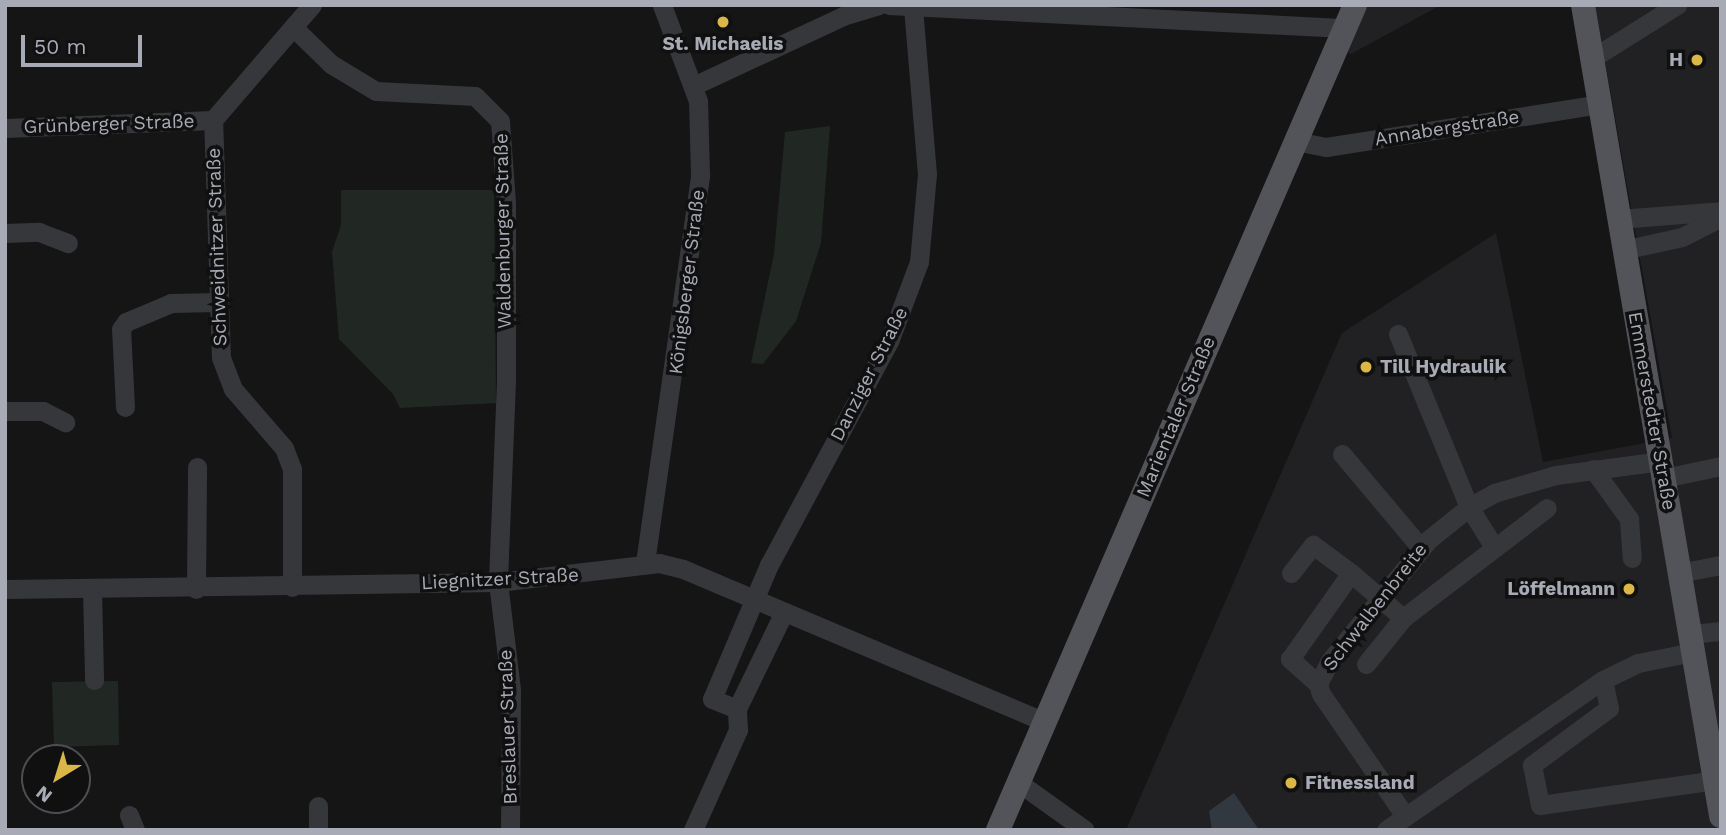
<!DOCTYPE html>
<html>
<head>
<meta charset="utf-8">
<style>
	body { margin:0 }
	#map { position:relative; width:1726px; height:835px; overflow:hidden; background:#151516; font-family:"Work Sans",sans-serif }
	div>[style] { position:absolute }
	.built>* { inset:0; background:#212123 }
	.green>* { inset:0; background:#212823 }
	.water>* { inset:0; background:#32383f }
	.minor>* { height:19px; margin:-9.5px; padding:0 9.5px; transform-origin:9.5px; border-radius:9.5px; background:#36373b }
	.major>* { height:24px; margin:-12px; padding:0 12px; transform-origin:12px; border-radius:12px; background:#535459 }
	.dots>* { width:19px; height:19px; translate:-50% -50%; box-sizing:border-box; border:4px solid #101011; border-radius:50% }
	span { translate:-50% -50%; white-space:nowrap; text-align:center; line-height:1.15; -webkit-text-stroke:7px #101011; paint-order:stroke }
	.poi-label { font-size:19px; color:#a8abb5; font-weight:700 }
	.right { translate:-100% -50%; text-align:right }
	.left { translate:0 -50%; text-align:left }
	.street-label { font-size:19px; color:#a8abb5 }
	.frame { position:absolute; inset:0; border:7px solid #a8abb5; pointer-events:none }
	.north { position:absolute; left:21px; top:744px; width:70px; height:70px; box-sizing:border-box; background:#101011; border:2px solid #4d4e53; border-radius:50%; rotate:218deg; font-size:19px; font-weight:700; line-height:28px; text-align:center; color:#a8abb5 }
	.north::after { content:''; display:block; margin:auto; width:24px; height:32px; background:#dbb748; clip-path:polygon(50% 0,100% 100%,50% 72%,0 100%) }
	.scale { position:absolute; left:21px; top:35px; width:121px; height:32px; box-sizing:border-box; border:4px solid #a8abb5; border-top:0; padding-left:9px; font-size:21px; line-height:24px; white-space:nowrap; color:#a8abb5; -webkit-text-stroke:5px #101011; paint-order:stroke }
</style>
</head>
<body>
<div id="map">
	<div class="built">
		<i style="clip-path:polygon(1345px 5px,1441px 5px,1351px 54px,1329px 40px)"></i>
		<i style="clip-path:polygon(1595px 5px,1721px 5px,1721px 830px,1126px 830px,1342px 333px,1496px 233px,1543px 462px,1672px 438px)"></i>
	</div>
	<div class="green">
		<i style="clip-path:polygon(830px 126px,821px 243px,796px 321px,763px 364px,751px 363px,774px 254px,785px 132px)"></i>
		<i style="clip-path:polygon(341px 190px,494px 190px,496px 403px,400px 408px,393px 394px,339px 339px,332px 252px,341px 225px)"></i>
		<i style="clip-path:polygon(118px 681px,119px 745px,54px 747px,52px 682px)"></i>
	</div>
	<div class="water">
		<i style="clip-path:polygon(1234px 793px,1259px 830px,1212px 830px,1209px 811px)"></i>
	</div>
	<div class="minor">
		<i style="left:889px;top:5px;width:457px;rotate:2.9deg"></i>
		<i style="left:293px;top:27px;width:53px;rotate:44.2deg"></i>
		<i style="left:331px;top:64px;width:52px;rotate:31deg"></i>
		<i style="left:376px;top:91px;width:99px;rotate:2.9deg"></i>
		<i style="left:475px;top:96px;width:35px;rotate:45deg"></i>
		<i style="left:500px;top:121px;width:81px;rotate:85.8deg"></i>
		<i style="left:506px;top:202px;width:179px;rotate:90deg"></i>
		<i style="left:506px;top:381px;width:201px;rotate:92.3deg"></i>
		<i style="left:498px;top:582px;width:109px;rotate:83.1deg"></i>
		<i style="left:511px;top:690px;width:140px;rotate:90.4deg"></i>
		<i style="left:1591px;top:59px;width:102px;rotate:-32.1deg"></i>
		<i style="left:693px;top:86px;width:166px;rotate:-25deg"></i>
		<i style="left:843px;top:16px;width:37px;rotate:-17deg"></i>
		<i style="left:5px;top:128px;width:208px;rotate:-2.2deg"></i>
		<i style="left:1295px;top:141px;width:32px;rotate:11deg"></i>
		<i style="left:1326px;top:147px;width:277px;rotate:-8.9deg"></i>
		<i style="left:1618px;top:219px;width:103px;rotate:-4.4deg"></i>
		<i style="left:5px;top:233px;width:34px;rotate:-2deg"></i>
		<i style="left:39px;top:232px;width:31px;rotate:21deg"></i>
		<i style="left:1623px;top:250px;width:60px;rotate:-12.4deg"></i>
		<i style="left:1682px;top:237px;width:44px;rotate:-27.1deg"></i>
		<i style="left:1398px;top:334px;width:187px;rotate:67.7deg"></i>
		<i style="left:1469px;top:507px;width:47px;rotate:58deg"></i>
		<i style="left:125px;top:407px;width:78px;rotate:-92.9deg"></i>
		<i style="left:121px;top:329px;width:9px;rotate:-54deg"></i>
		<i style="left:126px;top:322px;width:49px;rotate:-22.9deg"></i>
		<i style="left:171px;top:303px;width:47px;rotate:-1.2deg"></i>
		<i style="left:5px;top:411px;width:38px"></i>
		<i style="left:43px;top:411px;width:25px;rotate:27deg"></i>
		<i style="left:1342px;top:454px;width:123px;rotate:50deg"></i>
		<i style="left:1593px;top:469px;width:62px;rotate:54.2deg"></i>
		<i style="left:1629px;top:519px;width:39px;rotate:86deg"></i>
		<i style="left:1664px;top:478px;width:58px;rotate:-11.9deg"></i>
		<i style="left:645px;top:563px;width:392px;rotate:-81.9deg"></i>
		<i style="left:700px;top:175px;width:74px;rotate:-91.5deg"></i>
		<i style="left:698px;top:101px;width:103px;rotate:-110.6deg"></i>
		<i style="left:1291px;top:573px;width:36px;rotate:-52deg"></i>
		<i style="left:1313px;top:545px;width:47px;rotate:36.4deg"></i>
		<i style="left:1679px;top:573px;width:43px;rotate:-10.8deg"></i>
		<i style="left:292px;top:587px;width:118px;rotate:-90deg"></i>
		<i style="left:292px;top:469px;width:22px;rotate:-111deg"></i>
		<i style="left:284px;top:448px;width:78px;rotate:-130.8deg"></i>
		<i style="left:233px;top:389px;width:33px;rotate:-111deg"></i>
		<i style="left:221px;top:358px;width:238px;rotate:-91.9deg"></i>
		<i style="left:213px;top:120px;width:152px;rotate:-49.3deg"></i>
		<i style="left:5px;top:589px;width:493px;rotate:-0.8deg"></i>
		<i style="left:498px;top:582px;width:162px;rotate:-6.7deg"></i>
		<i style="left:659px;top:563px;width:25px;rotate:14deg"></i>
		<i style="left:683px;top:569px;width:393px;rotate:22.9deg"></i>
		<i style="left:92px;top:589px;width:91px;rotate:88.7deg"></i>
		<i style="left:196px;top:589px;width:122px;rotate:-89.5deg"></i>
		<i style="left:784px;top:612px;width:108px;rotate:115.9deg"></i>
		<i style="left:737px;top:709px;width:27px;rotate:-158deg"></i>
		<i style="left:712px;top:699px;width:146px;rotate:-67deg"></i>
		<i style="left:769px;top:565px;width:256px;rotate:-61.8deg"></i>
		<i style="left:890px;top:339px;width:82px;rotate:-69.4deg"></i>
		<i style="left:919px;top:262px;width:88px;rotate:-84.8deg"></i>
		<i style="left:927px;top:174px;width:169px;rotate:-94.8deg"></i>
		<i style="left:1691px;top:634px;width:30px;rotate:-6deg"></i>
		<i style="left:1366px;top:664px;width:59px;rotate:-51.2deg"></i>
		<i style="left:1403px;top:618px;width:181px;rotate:-37.4deg"></i>
		<i style="left:1603px;top:680px;width:29px;rotate:78deg"></i>
		<i style="left:1609px;top:708px;width:96px;rotate:143.5deg"></i>
		<i style="left:1532px;top:765px;width:41px;rotate:78.7deg"></i>
		<i style="left:1540px;top:805px;width:177px;rotate:-8.1deg"></i>
		<i style="left:1318px;top:684px;width:38px;rotate:-138deg"></i>
		<i style="left:1290px;top:659px;width:105px;rotate:-54.7deg"></i>
		<i style="left:1351px;top:573px;width:69px;rotate:40.9deg"></i>
		<i style="left:1018px;top:782px;width:82px;rotate:35.6deg"></i>
		<i style="left:129px;top:815px;width:16px;rotate:68deg"></i>
		<i style="left:1405px;top:816px;width:148px;rotate:-124.5deg"></i>
		<i style="left:1321px;top:694px;width:10px;rotate:-107deg"></i>
		<i style="left:1318px;top:684px;width:25px;rotate:-63deg"></i>
		<i style="left:1329px;top:662px;width:157px;rotate:-50.9deg"></i>
		<i style="left:1428px;top:540px;width:53px;rotate:-38.8deg"></i>
		<i style="left:1469px;top:507px;width:29px;rotate:-29deg"></i>
		<i style="left:1494px;top:493px;width:65px;rotate:-16.2deg"></i>
		<i style="left:1556px;top:475px;width:106px;rotate:-7.6deg"></i>
		<i style="left:318px;top:830px;width:24px;rotate:-90deg"></i>
		<i style="left:693px;top:830px;width:110px;rotate:-65.8deg"></i>
		<i style="left:738px;top:730px;width:21px;rotate:-93deg"></i>
		<i style="left:1386px;top:830px;width:264px;rotate:-34.7deg"></i>
		<i style="left:1603px;top:680px;width:39px;rotate:-26deg"></i>
		<i style="left:1638px;top:663px;width:56px;rotate:-11.3deg"></i>
	</div>
	<div class="major">
		<i style="left:1583px;top:5px;width:823px;rotate:80.34deg"></i>
		<i style="left:998px;top:830px;width:899px;rotate:-66.6deg"></i>
	</div>
	<div class="dots">
		<i style="left:723px;top:22px;background:#dbb748"></i>
		<i style="left:1697px;top:60px;background:#dbb748"></i>
		<i style="left:1366px;top:367px;background:#dbb748"></i>
		<i style="left:1629px;top:589px;background:#dbb748"></i>
		<i style="left:1291px;top:783px;background:#dbb748"></i>
	</div>
	<div class="poi-label">
		<span style="left:723px;top:44px">St. Michaelis</span>
		<span class="right" style="left:1683px;top:60px">H</span>
		<span class="left" style="left:1380px;top:367px">Till Hydraulik</span>
		<span class="right" style="left:1615px;top:589px">Löffelmann</span>
		<span class="left" style="left:1305px;top:783px">Fitnessland</span>
	</div>
	<div class="street-label">
		<span style="left:109px;top:124px;rotate:-2deg">Grünberger Straße</span>
		<span style="left:1447px;top:128px;rotate:-9deg">Annabergstraße</span>
		<span style="left:503px;top:231px;rotate:-91deg">Waldenburger Straße</span>
		<span style="left:217px;top:247px;rotate:-92deg">Schweidnitzer Straße</span>
		<span style="left:687px;top:282px;rotate:-83deg">Königsberger Straße</span>
		<span style="left:869px;top:374px;rotate:-63deg">Danziger Straße</span>
		<span style="left:1652px;top:411px;rotate:80deg">Emmerstedter Straße</span>
		<span style="left:1176px;top:417px;rotate:-67deg">Marientaler Straße</span>
		<span style="left:500px;top:579px;rotate:-3deg">Liegnitzer Straße</span>
		<span style="left:1375px;top:607px;rotate:-52deg">Schwalbenbreite</span>
		<span style="left:508px;top:727px;rotate:-92deg">Breslauer Straße</span>
	</div>
	<div class="frame"></div>
	<div class="north">N</div>
	<div class="scale">50 m</div>
</div>
</body>
</html>
